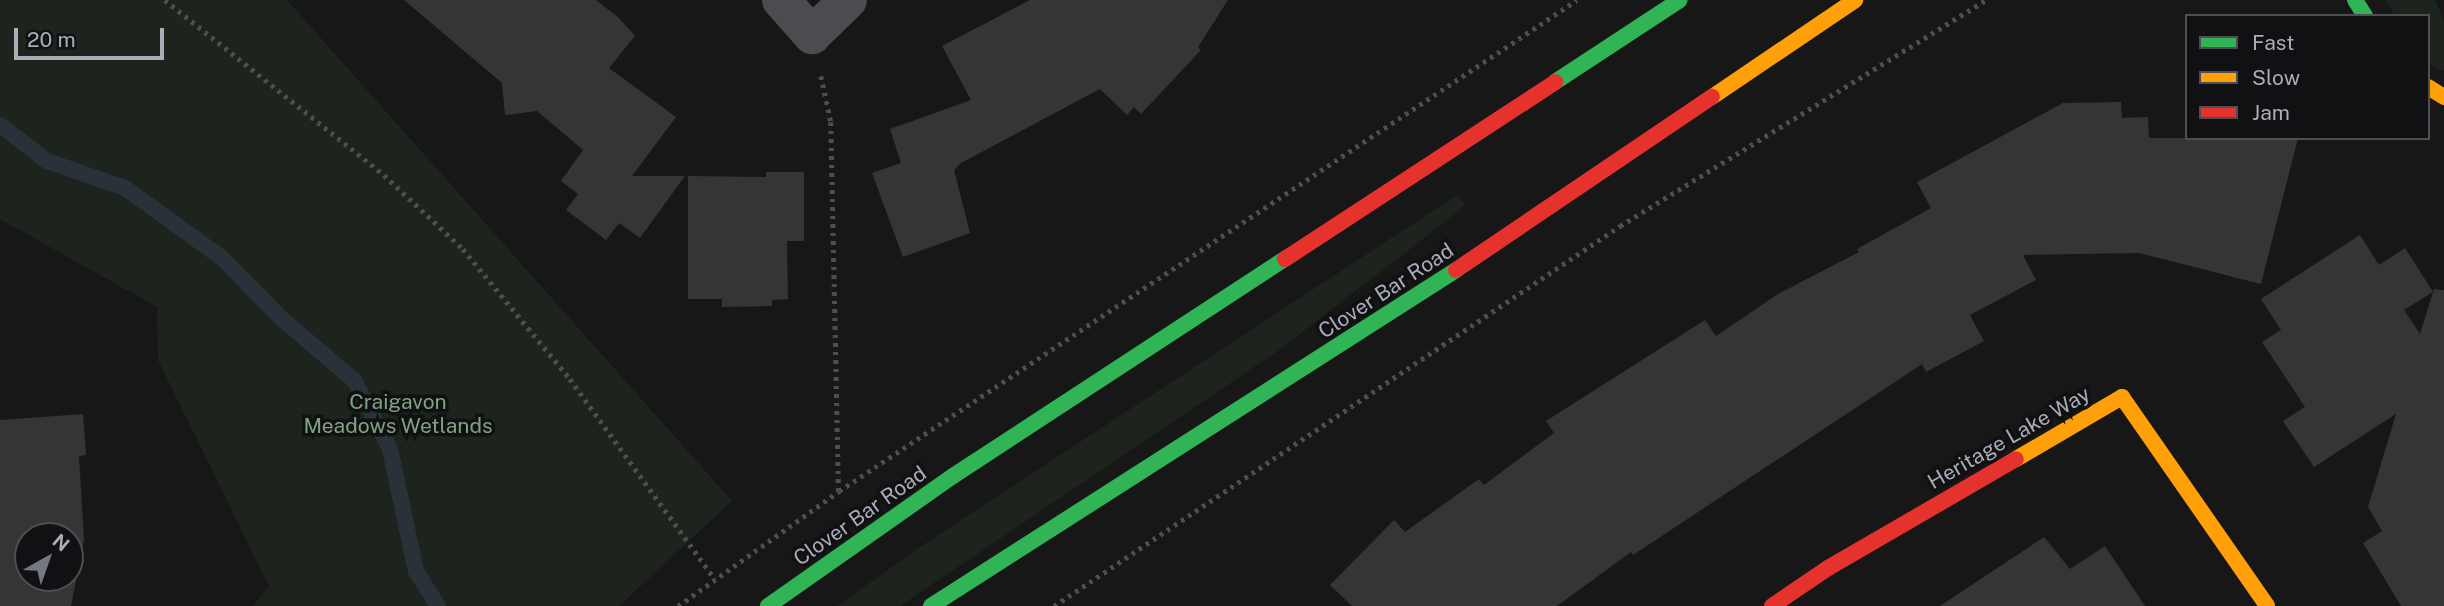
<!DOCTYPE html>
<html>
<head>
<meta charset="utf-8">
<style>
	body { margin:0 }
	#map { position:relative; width:2444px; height:606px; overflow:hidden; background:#171717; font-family:"Public Sans",sans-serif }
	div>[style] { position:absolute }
	.green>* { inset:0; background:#1d241e }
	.stream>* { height:16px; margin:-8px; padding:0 8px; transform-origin:8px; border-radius:8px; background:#2a3239 }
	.building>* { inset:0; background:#353536 }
	.path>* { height:4.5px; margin-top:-2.25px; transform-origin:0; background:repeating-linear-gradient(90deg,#4d4e52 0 3.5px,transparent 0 8.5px) }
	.street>* { height:38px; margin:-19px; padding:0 19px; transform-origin:19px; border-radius:19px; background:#4b4c50 }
	.fast>* { height:16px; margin:-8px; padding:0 8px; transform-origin:8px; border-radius:8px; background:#30b455 }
	.slow>* { height:16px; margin:-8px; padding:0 8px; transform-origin:8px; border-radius:8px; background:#ff9f0a }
	.jam>* { height:16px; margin:-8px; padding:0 8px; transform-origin:8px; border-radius:8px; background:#e5322d }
	span { translate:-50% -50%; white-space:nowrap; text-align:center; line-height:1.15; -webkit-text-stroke:7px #111113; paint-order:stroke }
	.street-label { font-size:21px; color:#a8adb8 }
	.park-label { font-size:21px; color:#7fa381 }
	.legend { position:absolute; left:2185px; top:14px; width:245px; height:126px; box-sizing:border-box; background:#111113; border:2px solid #4d4f55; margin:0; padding:9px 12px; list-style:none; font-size:21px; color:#a8adb8 }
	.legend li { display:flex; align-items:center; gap:14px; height:35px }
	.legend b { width:35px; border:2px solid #4d4f55 }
	.north { position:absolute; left:14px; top:522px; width:70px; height:70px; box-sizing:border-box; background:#111113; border:2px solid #4d4f55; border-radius:50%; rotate:40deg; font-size:19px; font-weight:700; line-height:28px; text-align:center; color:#a8adb8 }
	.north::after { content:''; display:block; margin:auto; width:24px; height:32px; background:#757880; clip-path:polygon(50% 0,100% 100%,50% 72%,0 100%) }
	.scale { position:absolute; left:14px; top:28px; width:150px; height:32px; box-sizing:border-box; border:4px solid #a8adb8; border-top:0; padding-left:9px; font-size:21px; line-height:24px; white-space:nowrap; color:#a8adb8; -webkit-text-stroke:5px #111113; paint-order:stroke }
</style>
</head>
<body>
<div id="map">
	<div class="green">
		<i style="clip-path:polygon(0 0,287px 0,732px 501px,619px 606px,253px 606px,269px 586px,158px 360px,157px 307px,0 219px)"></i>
		<i style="clip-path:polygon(2385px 0,2435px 0,2444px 21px,2444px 71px,2428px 64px,2428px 16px,2395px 16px)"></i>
		<i style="clip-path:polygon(1457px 195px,1465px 205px,1450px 218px,1275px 353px,900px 606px,838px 606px,917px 549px)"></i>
	</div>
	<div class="stream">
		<i style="left:0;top:125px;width:59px;rotate:37.5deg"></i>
		<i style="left:47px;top:161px;width:83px;rotate:19.1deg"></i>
		<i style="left:125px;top:188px;width:120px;rotate:35.8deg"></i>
		<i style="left:222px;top:258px;width:86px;rotate:45.5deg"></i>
		<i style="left:282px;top:319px;width:94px;rotate:40.3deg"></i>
		<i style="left:354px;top:380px;width:78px;rotate:62.4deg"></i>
		<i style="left:390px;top:449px;width:125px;rotate:78deg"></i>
		<i style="left:416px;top:571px;width:41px;rotate:57.8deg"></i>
	</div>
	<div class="building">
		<i style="clip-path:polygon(404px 0,596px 0,619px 18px,635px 36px,609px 68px,676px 117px,632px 176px,685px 176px,640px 238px,619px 223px,606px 240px,566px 210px,578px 194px,561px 181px,583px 150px,537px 111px,505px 115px,502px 83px)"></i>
		<i style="clip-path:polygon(1030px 0,1228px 0,1198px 47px,1201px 50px,1141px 114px,1134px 107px,1127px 115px,1100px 89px,961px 163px,954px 170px,970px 233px,903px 257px,872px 173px,901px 163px,890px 129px,971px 100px,942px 46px)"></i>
		<i style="clip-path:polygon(2121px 102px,2122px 118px,2148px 117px,2149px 138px,2298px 138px,2261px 284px,2139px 253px,2023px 255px,2036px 280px,1970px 315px,1984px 341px,1926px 372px,1922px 364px,1633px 555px,1631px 552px,1557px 606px,1352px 606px,1330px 585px,1394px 520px,1405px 532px,1479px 479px,1484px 485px,1554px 433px,1546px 421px,1705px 320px,1716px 336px,1778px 294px,1859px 252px,1857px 249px,1931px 208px,1917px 182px,2063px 103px)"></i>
		<i style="clip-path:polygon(766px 172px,804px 172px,804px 241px,787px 241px,788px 299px,772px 300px,772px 306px,722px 307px,722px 299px,688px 299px,688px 176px,766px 177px)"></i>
		<i style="clip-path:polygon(2360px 235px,2379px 265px,2405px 248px,2433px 292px,2404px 310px,2420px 334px,2434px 289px,2444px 290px,2444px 606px,2401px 606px,2363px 543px,2382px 531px,2368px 507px,2396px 414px,2314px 467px,2283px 421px,2305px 407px,2262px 342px,2281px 330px,2261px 299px)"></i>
		<i style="clip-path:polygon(evenodd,83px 414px,86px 455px,79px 456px,84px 540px,71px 606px,0 606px,0 420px,83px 414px,28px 536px,70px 536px,70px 578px,28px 578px,28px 536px)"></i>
		<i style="clip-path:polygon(2044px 537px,2070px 569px,2105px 546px,2145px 606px,1940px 606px)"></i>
	</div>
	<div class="path">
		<i style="left:165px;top:0;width:280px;rotate:38.6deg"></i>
		<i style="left:384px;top:175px;width:108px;rotate:43.1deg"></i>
		<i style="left:463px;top:249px;width:168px;rotate:50.5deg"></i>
		<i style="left:570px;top:379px;width:247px;rotate:54.1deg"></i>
		<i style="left:821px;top:76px;width:47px;rotate:77.7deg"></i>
		<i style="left:831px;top:122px;width:368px;rotate:88.8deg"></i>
		<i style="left:678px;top:606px;width:198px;rotate:-35.5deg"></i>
		<i style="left:839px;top:491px;width:886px;rotate:-33.64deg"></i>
		<i style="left:1054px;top:606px;width:682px;rotate:-33.88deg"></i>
		<i style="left:1620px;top:226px;width:430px;rotate:-31.7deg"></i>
	</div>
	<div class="street">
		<i style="left:781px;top:0;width:47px;rotate:48.5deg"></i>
		<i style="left:812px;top:35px;width:50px;rotate:-44.2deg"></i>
	</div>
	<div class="fast">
		<i style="left:2355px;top:0;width:19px;rotate:58deg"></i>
		<i style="left:1555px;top:82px;width:149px;rotate:-33.3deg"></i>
		<i style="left:768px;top:606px;width:226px;rotate:-35.1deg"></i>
		<i style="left:953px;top:476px;width:397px;rotate:-33.2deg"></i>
		<i style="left:931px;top:606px;width:623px;rotate:-32.62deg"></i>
	</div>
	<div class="slow">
		<i style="left:2428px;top:87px;width:19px;rotate:32deg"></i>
		<i style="left:1712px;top:97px;width:173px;rotate:-34.1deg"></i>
		<i style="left:2016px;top:459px;width:123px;rotate:-30.3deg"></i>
		<i style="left:2122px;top:397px;width:254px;rotate:55.2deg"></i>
	</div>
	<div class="jam">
		<i style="left:1285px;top:259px;width:323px;rotate:-33.2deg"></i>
		<i style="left:1456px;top:270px;width:309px;rotate:-34.1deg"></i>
		<i style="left:1772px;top:606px;width:68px;rotate:-34.2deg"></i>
		<i style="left:1828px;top:568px;width:217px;rotate:-30.1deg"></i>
	</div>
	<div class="street-label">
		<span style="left:1386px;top:291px;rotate:-33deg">Clover Bar Road</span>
		<span style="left:2009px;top:438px;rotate:-30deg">Heritage Lake Way</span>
		<span style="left:860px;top:516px;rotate:-35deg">Clover Bar Road</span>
	</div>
	<div class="park-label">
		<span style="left:398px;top:414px">Craigavon<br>Meadows Wetlands</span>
	</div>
	<ul class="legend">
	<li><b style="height:9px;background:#30b455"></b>Fast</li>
	<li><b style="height:9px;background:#ff9f0a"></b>Slow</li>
	<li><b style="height:9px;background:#e5322d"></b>Jam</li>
	</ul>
	<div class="north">N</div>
	<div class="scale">20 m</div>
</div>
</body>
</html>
